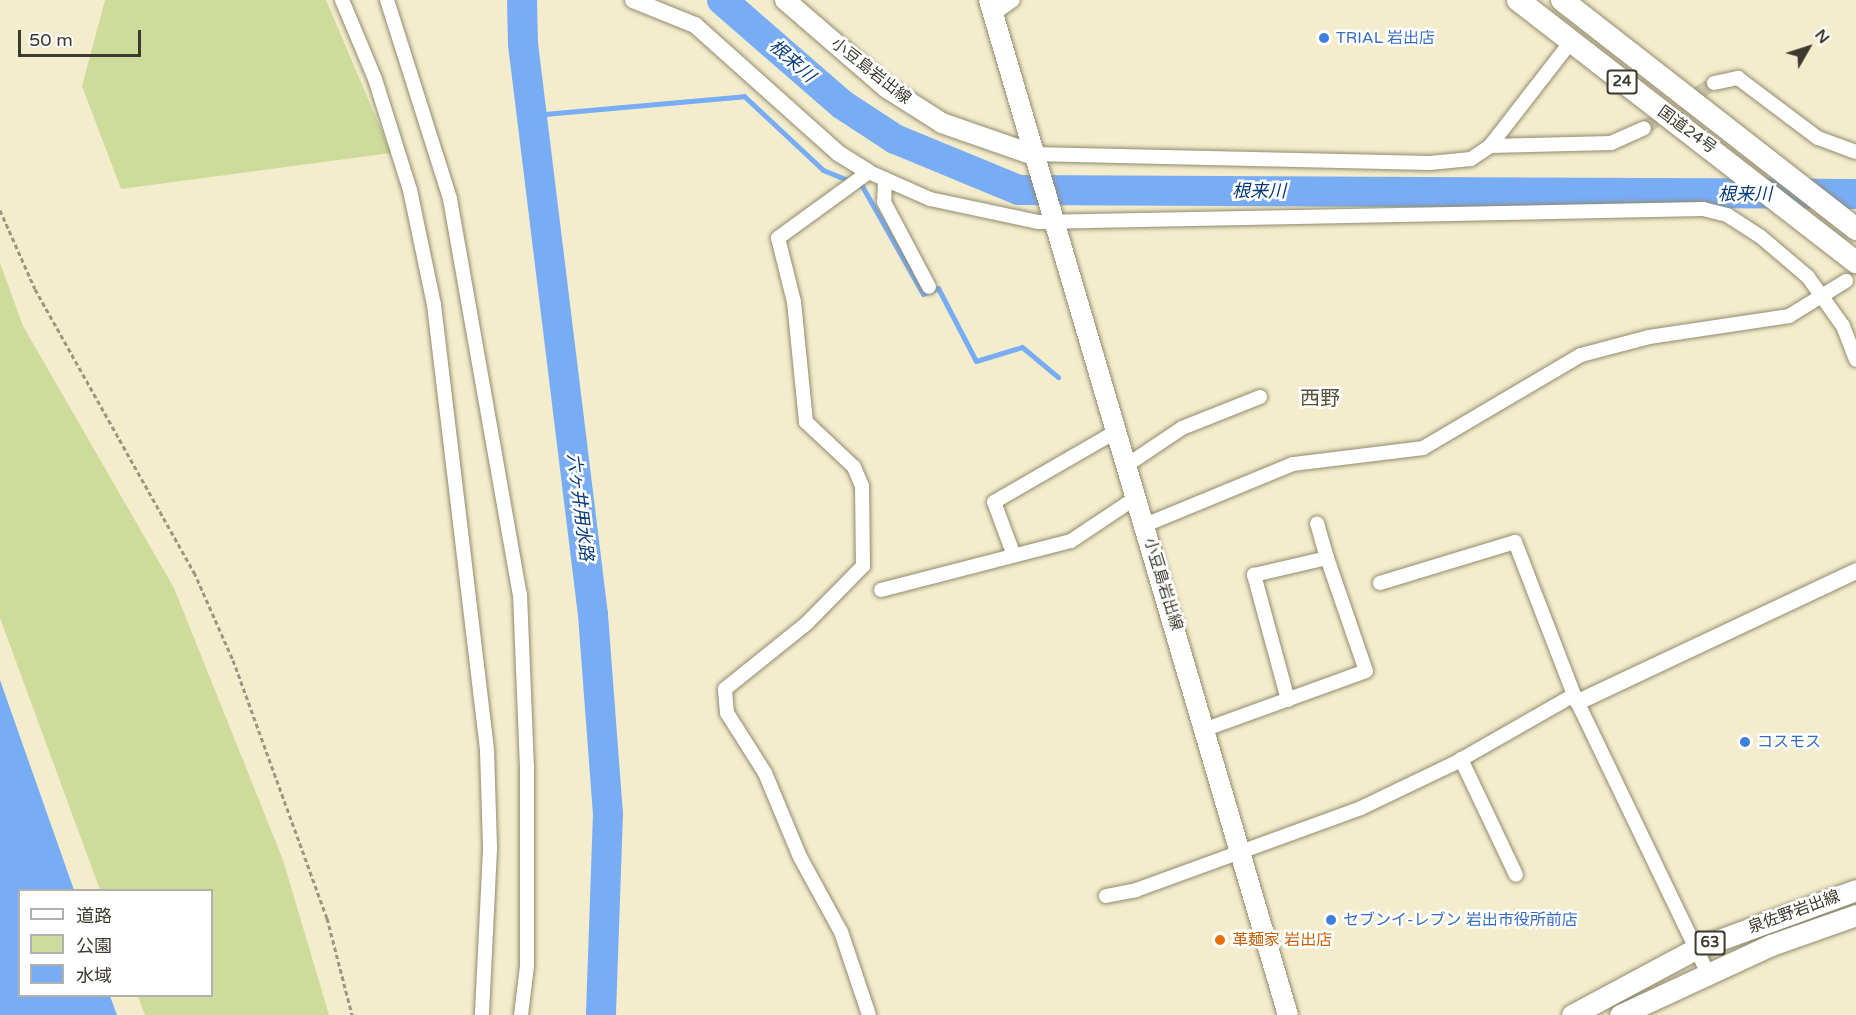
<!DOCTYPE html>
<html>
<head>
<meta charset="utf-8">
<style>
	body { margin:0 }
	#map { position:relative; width:1856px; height:1015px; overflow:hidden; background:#f3edcd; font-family:"Varela Round","Noto Sans JP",sans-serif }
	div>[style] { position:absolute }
	.green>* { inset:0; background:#cddb9b }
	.water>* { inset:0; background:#78acf5 }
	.stream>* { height:5px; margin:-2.5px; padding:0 2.5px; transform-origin:2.5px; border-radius:2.5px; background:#78acf5 }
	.river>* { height:30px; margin:-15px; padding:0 15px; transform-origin:15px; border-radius:15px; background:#78acf5 }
	.minor-tunnel>* { height:14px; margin-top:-7px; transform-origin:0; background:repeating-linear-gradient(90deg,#cec9ad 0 14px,transparent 0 21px) }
	.path>* { height:3px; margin-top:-1.5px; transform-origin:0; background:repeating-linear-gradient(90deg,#9b9680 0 4.5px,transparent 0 7.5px) }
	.roads { filter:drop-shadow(0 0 2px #918b6e) drop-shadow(0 0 2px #918b6e) }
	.minor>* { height:14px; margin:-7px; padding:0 7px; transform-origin:7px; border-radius:7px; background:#fff }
	.tertiary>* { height:16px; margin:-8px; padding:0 8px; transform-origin:8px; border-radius:8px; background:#fff }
	.secondary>* { height:20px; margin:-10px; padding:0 10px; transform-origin:10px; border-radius:10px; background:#fff }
	.primary>* { height:21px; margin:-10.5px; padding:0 10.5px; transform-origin:10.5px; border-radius:10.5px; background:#fff }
	.trunk>* { height:22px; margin:-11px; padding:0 11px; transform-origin:11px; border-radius:11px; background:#fff }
	.dots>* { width:16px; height:16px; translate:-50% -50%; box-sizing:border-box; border:3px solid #fff; border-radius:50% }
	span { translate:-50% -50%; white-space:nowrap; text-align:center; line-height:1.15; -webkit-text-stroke:5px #fff; paint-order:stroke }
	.shield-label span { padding:2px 4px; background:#fff; border:2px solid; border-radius:4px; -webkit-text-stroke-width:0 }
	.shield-label { font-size:15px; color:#3c392d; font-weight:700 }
	.shop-label { font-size:16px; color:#366cbe }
	.left { translate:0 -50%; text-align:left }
	.street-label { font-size:16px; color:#3c392d }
	.food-label { font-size:16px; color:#c56008 }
	.water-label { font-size:18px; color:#073b7b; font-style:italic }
	.quarter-label { font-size:20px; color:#585237 }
	.legend { position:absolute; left:18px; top:889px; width:195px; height:108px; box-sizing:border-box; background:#fff; border:2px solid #b1b0ab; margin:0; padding:8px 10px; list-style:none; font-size:18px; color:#3c392d }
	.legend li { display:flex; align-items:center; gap:12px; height:30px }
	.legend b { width:30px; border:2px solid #b1b0ab }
	.north { position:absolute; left:1778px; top:18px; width:60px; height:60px; -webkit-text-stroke:4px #fff; paint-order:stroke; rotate:51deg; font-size:16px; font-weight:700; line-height:24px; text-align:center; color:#3c392d }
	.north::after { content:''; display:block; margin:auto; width:21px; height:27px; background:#3c392d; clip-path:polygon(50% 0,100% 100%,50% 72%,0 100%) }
	.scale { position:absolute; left:18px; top:30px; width:123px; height:27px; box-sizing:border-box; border:3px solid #3c392d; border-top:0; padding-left:8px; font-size:18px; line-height:21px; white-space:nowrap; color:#3c392d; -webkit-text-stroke:4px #fff; paint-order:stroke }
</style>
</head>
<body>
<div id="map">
	<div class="green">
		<i style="clip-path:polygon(105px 0,326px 0,391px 153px,121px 189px,82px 86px)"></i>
		<i style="clip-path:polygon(0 263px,23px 326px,174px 588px,283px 860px,329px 1015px,145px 1015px,138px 996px,212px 996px,212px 890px,100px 890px,0 618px)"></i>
	</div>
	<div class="water">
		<i style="clip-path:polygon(0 680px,74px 890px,20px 890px,20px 996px,110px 996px,117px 1015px,0 1015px)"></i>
	</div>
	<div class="stream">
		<i style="left:533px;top:115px;width:212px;rotate:-5.1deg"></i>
		<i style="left:744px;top:96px;width:108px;rotate:43.1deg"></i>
		<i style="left:823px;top:170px;width:42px;rotate:22.3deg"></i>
		<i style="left:862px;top:186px;width:124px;rotate:60.5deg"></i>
		<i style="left:923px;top:294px;width:16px;rotate:-22deg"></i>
		<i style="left:938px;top:288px;width:82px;rotate:62.5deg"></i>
		<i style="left:976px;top:361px;width:48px;rotate:-16.9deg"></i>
		<i style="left:1022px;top:347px;width:47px;rotate:39.8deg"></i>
	</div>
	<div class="river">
		<i style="left:522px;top:0;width:44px;rotate:88.7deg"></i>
		<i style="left:523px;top:44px;width:575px;rotate:83.01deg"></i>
		<i style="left:593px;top:615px;width:199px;rotate:85.7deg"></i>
		<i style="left:608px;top:813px;width:202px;rotate:92deg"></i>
		<i style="left:722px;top:0;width:160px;rotate:41deg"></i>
		<i style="left:843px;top:105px;width:62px;rotate:33.2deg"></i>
		<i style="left:895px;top:139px;width:134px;rotate:22.4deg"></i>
		<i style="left:1019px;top:190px;width:837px;rotate:0.27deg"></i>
	</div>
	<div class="minor-tunnel">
		<i style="left:1644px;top:128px;width:83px;rotate:-32.7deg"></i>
	</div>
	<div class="path">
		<i style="left:0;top:210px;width:86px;rotate:66.1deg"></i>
		<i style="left:35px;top:289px;width:325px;rotate:60.7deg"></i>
		<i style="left:194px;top:572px;width:96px;rotate:66.1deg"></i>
		<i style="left:233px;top:660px;width:275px;rotate:70deg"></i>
		<i style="left:327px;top:918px;width:100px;rotate:75.5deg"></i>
	</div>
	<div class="roads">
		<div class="minor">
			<i style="left:342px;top:0;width:86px;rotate:67.3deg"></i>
			<i style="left:375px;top:79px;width:116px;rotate:72.5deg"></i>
			<i style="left:410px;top:190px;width:117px;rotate:78.2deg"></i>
			<i style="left:434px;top:305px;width:449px;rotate:83.2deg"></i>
			<i style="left:487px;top:751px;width:98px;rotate:88.2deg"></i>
			<i style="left:490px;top:849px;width:166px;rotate:92.8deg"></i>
			<i style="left:387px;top:0;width:209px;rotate:72.4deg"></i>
			<i style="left:450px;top:199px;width:401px;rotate:80deg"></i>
			<i style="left:520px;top:594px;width:172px;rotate:87.7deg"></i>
			<i style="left:527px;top:766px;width:200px;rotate:90deg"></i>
			<i style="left:527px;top:966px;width:49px;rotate:97deg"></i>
			<i style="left:993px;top:14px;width:24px;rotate:-35deg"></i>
			<i style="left:1714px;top:83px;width:25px;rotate:-12deg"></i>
			<i style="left:1738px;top:78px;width:100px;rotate:36.9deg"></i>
			<i style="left:1818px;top:138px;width:40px;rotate:20.2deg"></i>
			<i style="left:1490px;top:146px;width:121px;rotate:-1.4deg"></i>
			<i style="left:1611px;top:143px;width:36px;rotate:-24deg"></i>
			<i style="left:1031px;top:154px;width:399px;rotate:1.3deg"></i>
			<i style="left:1430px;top:163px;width:41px;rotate:-5.6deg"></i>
			<i style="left:1471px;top:159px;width:23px;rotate:-34deg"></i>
			<i style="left:1490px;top:146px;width:130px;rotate:-52.2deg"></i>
			<i style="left:885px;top:179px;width:23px;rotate:92deg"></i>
			<i style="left:884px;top:202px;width:96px;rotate:62.1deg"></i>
			<i style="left:1127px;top:465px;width:66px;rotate:-33.9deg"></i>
			<i style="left:1182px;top:428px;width:84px;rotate:-21.7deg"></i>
			<i style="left:1145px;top:525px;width:160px;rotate:-22.4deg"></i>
			<i style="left:1293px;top:464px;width:131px;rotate:-7deg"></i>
			<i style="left:1423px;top:448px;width:183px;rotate:-30.5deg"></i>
			<i style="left:1581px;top:355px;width:70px;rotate:-14.8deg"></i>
			<i style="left:1649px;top:337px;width:142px;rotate:-8.5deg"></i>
			<i style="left:1789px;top:316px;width:67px;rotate:-31.6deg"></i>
			<i style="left:1013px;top:553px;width:54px;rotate:-110.4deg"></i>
			<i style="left:994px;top:502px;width:142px;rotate:-30deg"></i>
			<i style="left:1380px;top:583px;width:141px;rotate:-16.9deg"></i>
			<i style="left:1515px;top:542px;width:164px;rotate:68.9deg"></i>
			<i style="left:881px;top:590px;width:196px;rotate:-14.5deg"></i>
			<i style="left:1071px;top:541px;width:79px;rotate:-33.7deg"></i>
			<i style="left:1288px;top:700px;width:130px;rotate:-105.2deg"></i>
			<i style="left:1254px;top:575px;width:75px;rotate:-13.1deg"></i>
			<i style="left:1327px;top:558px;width:36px;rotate:-106deg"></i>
			<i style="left:1206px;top:729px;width:170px;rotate:-19.9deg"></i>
			<i style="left:1366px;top:671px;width:120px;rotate:-109deg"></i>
			<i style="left:1461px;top:759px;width:128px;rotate:64.6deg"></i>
			<i style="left:1106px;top:896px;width:31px;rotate:-11deg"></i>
			<i style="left:1136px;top:890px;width:239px;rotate:-20deg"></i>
			<i style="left:1361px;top:808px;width:102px;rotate:-25.6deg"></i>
			<i style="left:1453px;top:764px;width:139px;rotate:-29.7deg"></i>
			<i style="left:1574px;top:695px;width:309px;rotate:64.3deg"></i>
			<i style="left:869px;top:1015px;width:88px;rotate:-108.6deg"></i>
			<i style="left:841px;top:932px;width:85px;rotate:-118.7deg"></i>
			<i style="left:800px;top:857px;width:91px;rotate:-112.6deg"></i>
			<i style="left:765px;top:773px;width:71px;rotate:-122.3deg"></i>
			<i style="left:727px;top:713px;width:24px;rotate:-95deg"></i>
			<i style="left:725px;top:689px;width:105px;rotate:-38.8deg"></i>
			<i style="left:807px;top:623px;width:80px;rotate:-45.5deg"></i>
			<i style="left:863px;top:566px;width:80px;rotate:-90.7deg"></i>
			<i style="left:862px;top:486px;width:21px;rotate:-113deg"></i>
			<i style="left:854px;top:467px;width:66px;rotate:-136.8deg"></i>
			<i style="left:806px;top:422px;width:121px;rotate:-95.7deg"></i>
			<i style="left:794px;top:302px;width:66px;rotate:-104deg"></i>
			<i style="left:778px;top:238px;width:112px;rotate:-36deg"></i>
			<i style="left:869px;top:172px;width:67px;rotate:23.9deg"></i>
			<i style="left:930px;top:199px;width:110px;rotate:12deg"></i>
			<i style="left:1038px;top:222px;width:665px;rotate:-1.12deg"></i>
			<i style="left:1703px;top:209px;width:25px;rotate:14deg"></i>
			<i style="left:1727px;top:215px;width:40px;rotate:32.9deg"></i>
			<i style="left:1761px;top:237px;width:62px;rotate:40.4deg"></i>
			<i style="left:1808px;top:277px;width:60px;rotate:54.5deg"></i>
			<i style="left:1843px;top:326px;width:36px;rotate:69deg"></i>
		</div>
		<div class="tertiary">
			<i style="left:633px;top:0;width:67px;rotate:22deg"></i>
			<i style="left:695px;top:25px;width:192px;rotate:41.8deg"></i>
			<i style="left:838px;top:153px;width:36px;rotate:32deg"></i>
			<i style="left:1578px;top:702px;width:307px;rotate:-25.2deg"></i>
		</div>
		<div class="secondary">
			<i style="left:785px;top:0;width:135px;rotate:40.8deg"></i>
			<i style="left:887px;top:88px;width:65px;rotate:32.5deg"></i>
			<i style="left:942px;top:123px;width:94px;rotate:19.2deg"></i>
			<i style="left:989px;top:0;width:1058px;rotate:73.59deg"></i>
		</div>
		<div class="primary">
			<i style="left:1572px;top:1015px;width:142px;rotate:-28.2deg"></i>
			<i style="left:1697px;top:948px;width:169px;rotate:-20deg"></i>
			<i style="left:1620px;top:1015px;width:166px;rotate:-24.9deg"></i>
			<i style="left:1771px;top:945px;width:90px;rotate:-19.4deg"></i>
		</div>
		<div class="trunk">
			<i style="left:1518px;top:0;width:428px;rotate:37.8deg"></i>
			<i style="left:1562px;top:0;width:373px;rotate:37.9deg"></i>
		</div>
	</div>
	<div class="dots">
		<i style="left:1324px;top:38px;background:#3f7fe0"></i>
		<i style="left:1745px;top:742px;background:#3f7fe0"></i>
		<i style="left:1331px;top:920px;background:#3f7fe0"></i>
		<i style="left:1220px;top:940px;background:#e8710a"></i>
	</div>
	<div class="shield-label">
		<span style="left:1622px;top:82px">24</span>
		<span style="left:1710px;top:943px">63</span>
	</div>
	<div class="shop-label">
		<span class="left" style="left:1336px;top:38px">TRIAL 岩出店</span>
		<span class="left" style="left:1757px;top:742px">コスモス</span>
		<span class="left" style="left:1343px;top:920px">セブンイ-レブン 岩出市役所前店</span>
	</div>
	<div class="street-label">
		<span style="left:871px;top:71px;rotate:38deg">小豆島岩出線</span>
		<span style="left:1687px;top:130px;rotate:36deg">国道24号</span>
		<span style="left:1163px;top:584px;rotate:73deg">小豆島岩出線</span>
		<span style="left:1794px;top:912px;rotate:-20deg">泉佐野岩出線</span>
	</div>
	<div class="food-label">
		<span class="left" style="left:1232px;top:940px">革麺家 岩出店</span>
	</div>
	<div class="water-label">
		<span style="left:792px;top:61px;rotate:41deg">根来川</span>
		<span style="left:1259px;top:191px">根来川</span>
		<span style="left:1745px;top:194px">根来川</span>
		<span style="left:580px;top:507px;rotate:83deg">六ヶ井用水路</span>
	</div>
	<div class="quarter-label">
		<span style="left:1320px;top:399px">西野</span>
	</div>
	<ul class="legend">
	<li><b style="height:8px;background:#fff"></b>道路</li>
	<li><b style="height:16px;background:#cddb9b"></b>公園</li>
	<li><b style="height:16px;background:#78acf5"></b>水域</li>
	</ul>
	<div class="north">N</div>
	<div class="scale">50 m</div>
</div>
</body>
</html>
